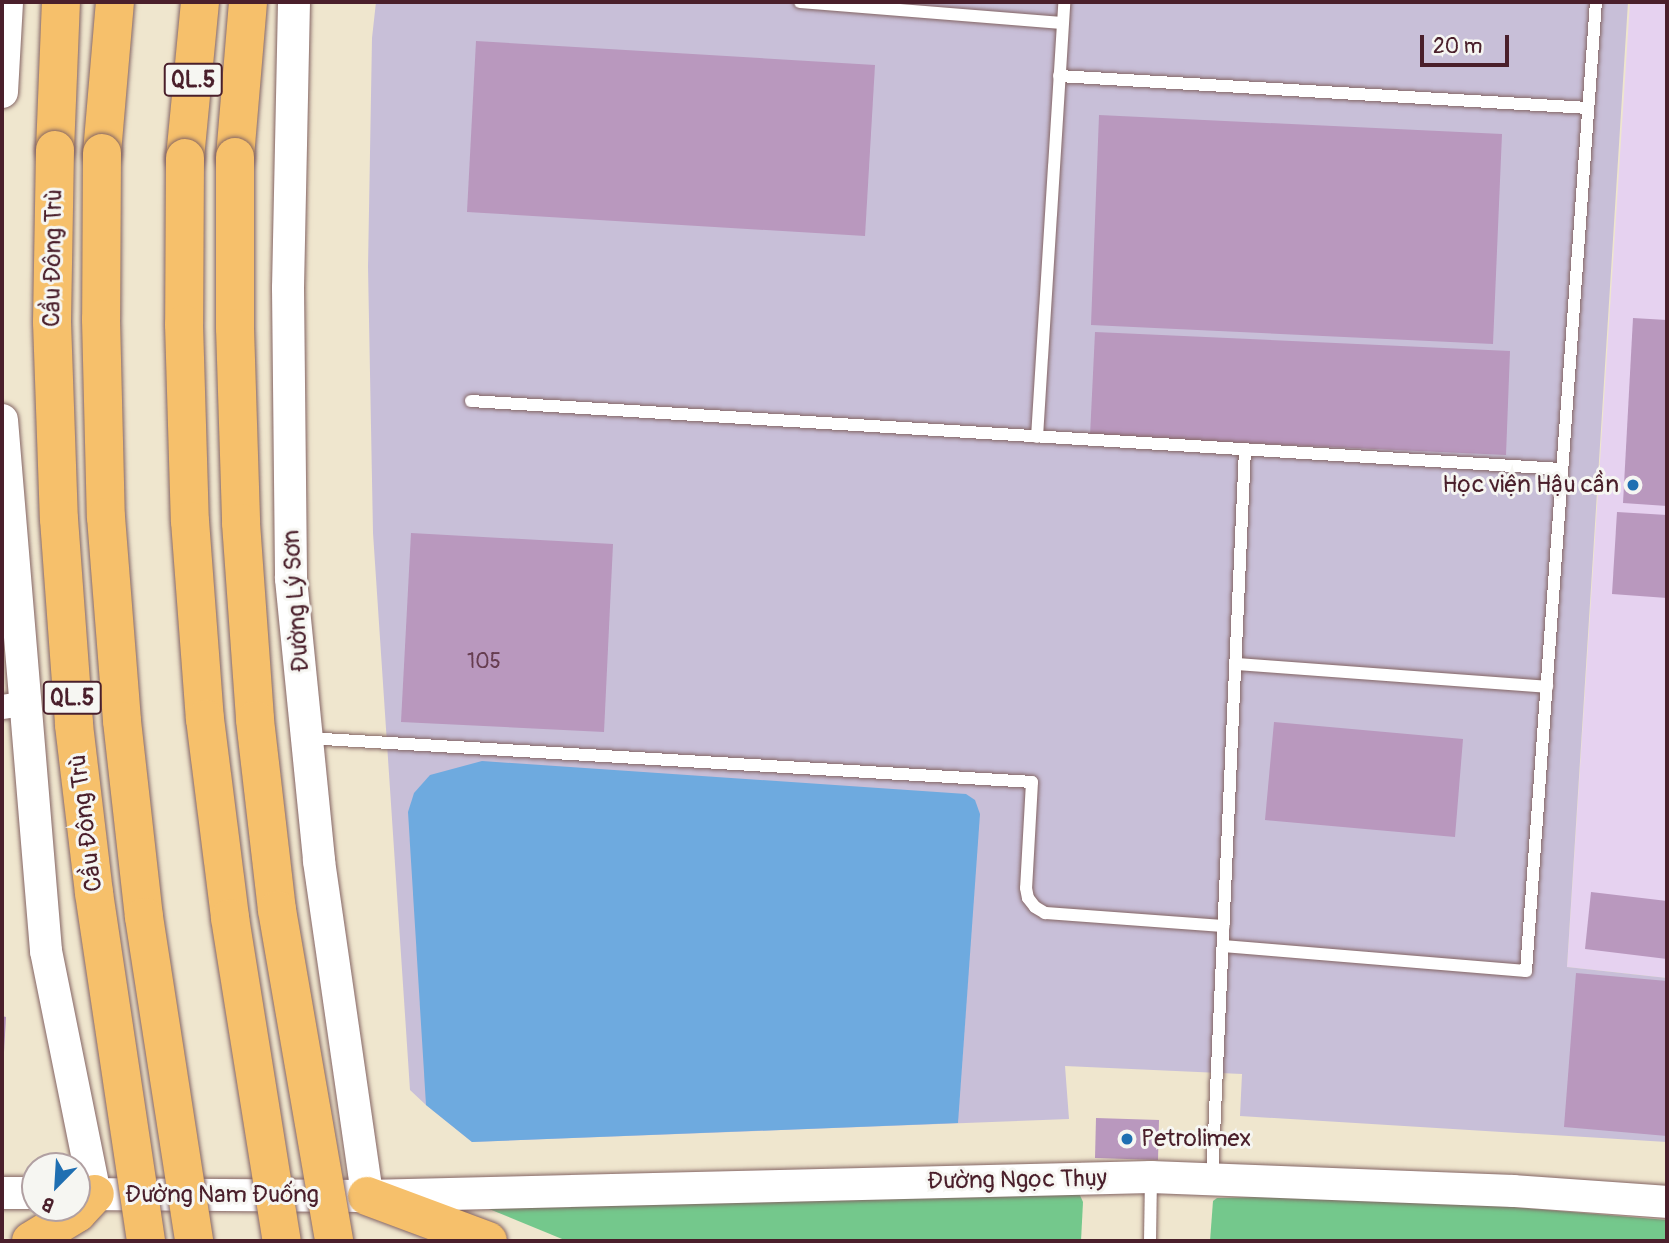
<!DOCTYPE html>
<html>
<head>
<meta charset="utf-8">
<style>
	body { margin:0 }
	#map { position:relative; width:1669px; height:1243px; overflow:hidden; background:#efe6ce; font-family:Pangolin,sans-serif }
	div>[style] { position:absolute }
	.built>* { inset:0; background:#e6d2f0 }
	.industrial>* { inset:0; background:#c8bfd8 }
	.green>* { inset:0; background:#74c88c }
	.water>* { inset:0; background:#6eaadf }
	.building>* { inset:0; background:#b998be }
	.roads { filter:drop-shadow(0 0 2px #846564) drop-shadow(0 0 2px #846564) }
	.service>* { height:12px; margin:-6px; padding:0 6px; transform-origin:6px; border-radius:6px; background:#fff }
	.minor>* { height:24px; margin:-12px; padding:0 12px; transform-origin:12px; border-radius:12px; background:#fff }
	.tertiary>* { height:32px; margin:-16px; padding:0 16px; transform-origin:16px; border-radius:16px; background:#fff }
	.primary>* { height:38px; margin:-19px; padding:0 19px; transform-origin:19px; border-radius:19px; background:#f6c06b }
	.trunk>* { height:38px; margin:-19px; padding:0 19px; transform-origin:19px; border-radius:19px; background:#f6c06b }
	.bridges { filter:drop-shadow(0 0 2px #846564) drop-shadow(0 0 2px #846564) }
	.trunk-bridge>* { height:38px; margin:-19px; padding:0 19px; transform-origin:19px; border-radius:19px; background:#f6c06b }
	.dots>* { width:19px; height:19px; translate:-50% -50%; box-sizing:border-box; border:4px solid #f6f6f2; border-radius:50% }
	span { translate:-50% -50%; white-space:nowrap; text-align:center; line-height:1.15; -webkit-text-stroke:6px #f6f6f2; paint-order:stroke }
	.number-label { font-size:21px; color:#663d50 }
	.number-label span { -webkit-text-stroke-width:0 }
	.shield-label span { padding:2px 5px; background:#f6f6f2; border:2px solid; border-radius:5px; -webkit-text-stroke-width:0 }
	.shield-label { font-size:23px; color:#4a1f2b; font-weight:700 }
	.street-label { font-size:24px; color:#4a1f2b }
	.poi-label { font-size:24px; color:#4a1f2b }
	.right { translate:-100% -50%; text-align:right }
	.left { translate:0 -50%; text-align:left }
	.frame { position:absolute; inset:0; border:4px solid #4a1f2b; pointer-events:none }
	.north { position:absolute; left:21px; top:1152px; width:70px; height:70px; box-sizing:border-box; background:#f6f6f2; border:2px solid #b1a0a2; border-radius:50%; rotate:204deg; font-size:19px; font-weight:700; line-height:28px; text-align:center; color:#4a1f2b }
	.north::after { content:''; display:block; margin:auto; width:24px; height:32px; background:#1f6fb2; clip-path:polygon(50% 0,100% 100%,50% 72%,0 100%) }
	.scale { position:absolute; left:1420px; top:35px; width:89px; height:32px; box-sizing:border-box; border:4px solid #4a1f2b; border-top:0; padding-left:9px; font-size:21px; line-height:24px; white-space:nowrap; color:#4a1f2b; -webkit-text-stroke:5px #f6f6f2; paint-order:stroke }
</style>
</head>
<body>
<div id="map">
	<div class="built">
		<i style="clip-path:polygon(1630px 2px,1667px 2px,1667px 978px,1567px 967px)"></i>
	</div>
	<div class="industrial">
		<i style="clip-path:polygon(376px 2px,1628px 2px,1567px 967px,1667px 978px,1667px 1142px,1240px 1116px,1242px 1074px,1065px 1066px,1069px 1119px,472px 1142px,426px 1105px,410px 1090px,373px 533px,368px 267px,372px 38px)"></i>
	</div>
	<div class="green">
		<i style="clip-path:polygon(1079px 1193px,1083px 1202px,1081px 1241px,567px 1241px,472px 1202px)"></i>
		<i style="clip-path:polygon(1299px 1196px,1440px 1201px,1667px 1220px,1667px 1241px,1210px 1241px,1213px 1201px,1217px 1198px)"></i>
	</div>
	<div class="water">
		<i style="clip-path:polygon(482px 761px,966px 794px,975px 800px,980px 814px,958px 1123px,472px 1142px,426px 1105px,408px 812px,414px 793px,430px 775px)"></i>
	</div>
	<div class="building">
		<i style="clip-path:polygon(476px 41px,875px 65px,865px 236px,467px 212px)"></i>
		<i style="clip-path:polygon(1099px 115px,1502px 134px,1493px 344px,1091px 325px)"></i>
		<i style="clip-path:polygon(1633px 318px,1667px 320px,1667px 506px,1623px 503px)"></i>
		<i style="clip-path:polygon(1095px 332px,1510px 351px,1506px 455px,1090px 436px)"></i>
		<i style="clip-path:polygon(1617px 512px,1667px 515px,1667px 598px,1612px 594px)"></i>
		<i style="clip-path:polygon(411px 533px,613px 544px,604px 732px,401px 722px)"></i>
		<i style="clip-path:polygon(1274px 722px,1463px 739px,1455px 837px,1265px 820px)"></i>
		<i style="clip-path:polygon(1591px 892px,1667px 901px,1667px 959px,1585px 949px)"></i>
		<i style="clip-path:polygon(1576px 973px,1667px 981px,1667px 1136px,1564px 1127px)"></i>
		<i style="clip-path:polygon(2px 1016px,6px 1017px,4px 1052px,2px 1052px)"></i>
		<i style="clip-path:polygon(1096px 1118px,1159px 1120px,1158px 1160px,1095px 1158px)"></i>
	</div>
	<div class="roads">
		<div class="service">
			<i style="left:800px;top:2px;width:263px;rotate:4.6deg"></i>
			<i style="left:1059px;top:76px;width:530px;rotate:3.46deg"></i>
			<i style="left:471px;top:401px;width:1093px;rotate:3.57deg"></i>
			<i style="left:1037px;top:437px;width:436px;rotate:-86.4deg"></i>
			<i style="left:1236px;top:664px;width:312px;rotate:4.2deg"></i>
			<i style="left:307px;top:738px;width:726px;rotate:3.47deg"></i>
			<i style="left:1032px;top:782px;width:106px;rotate:93.2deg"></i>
			<i style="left:1026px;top:888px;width:10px;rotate:79deg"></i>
			<i style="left:1028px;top:898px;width:11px;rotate:52deg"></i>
			<i style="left:1035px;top:907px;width:12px;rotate:31deg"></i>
			<i style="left:1045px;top:913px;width:179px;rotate:4.2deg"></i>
			<i style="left:1223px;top:946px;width:304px;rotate:4.7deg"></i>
			<i style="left:1526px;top:971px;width:972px;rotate:-85.87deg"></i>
			<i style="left:1212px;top:1179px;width:731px;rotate:-87.41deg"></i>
			<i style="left:1150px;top:1241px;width:62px;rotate:-89.1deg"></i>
		</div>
		<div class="minor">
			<i style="left:2px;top:707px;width:22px;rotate:-8deg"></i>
		</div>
		<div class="tertiary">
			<i style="left:294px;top:2px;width:286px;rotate:91.2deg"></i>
			<i style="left:288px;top:288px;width:291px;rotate:89.4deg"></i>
			<i style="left:291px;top:579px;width:283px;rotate:84.3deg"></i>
			<i style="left:319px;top:861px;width:338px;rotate:81.8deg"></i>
			<i style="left:2px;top:92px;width:90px;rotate:-86.8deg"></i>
			<i style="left:2px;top:420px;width:533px;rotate:85.26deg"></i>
			<i style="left:46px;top:951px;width:248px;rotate:78.6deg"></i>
			<i style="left:2px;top:1193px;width:33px"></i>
			<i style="left:77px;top:1194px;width:290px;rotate:0.4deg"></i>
			<i style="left:367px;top:1196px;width:784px;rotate:-1.39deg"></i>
			<i style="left:1151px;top:1177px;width:363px;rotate:2.2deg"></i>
			<i style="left:1514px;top:1191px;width:153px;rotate:4.1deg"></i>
		</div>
		<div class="primary">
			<i style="left:367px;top:1196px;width:129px;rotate:20.4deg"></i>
			<i style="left:31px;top:1241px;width:54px;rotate:-31.3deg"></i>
			<i style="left:77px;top:1213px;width:26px;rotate:-47deg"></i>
		</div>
		<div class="trunk">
			<i style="left:55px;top:150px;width:148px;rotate:-87.7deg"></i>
			<i style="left:102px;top:153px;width:152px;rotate:-85.1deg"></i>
			<i style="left:235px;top:157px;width:156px;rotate:-85.2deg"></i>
			<i style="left:185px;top:158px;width:157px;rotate:-84.5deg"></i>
		</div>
	</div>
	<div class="bridges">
		<div class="trunk-bridge">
			<i style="left:55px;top:150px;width:172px;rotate:91deg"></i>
			<i style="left:52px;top:322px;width:197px;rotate:88deg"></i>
			<i style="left:59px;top:519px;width:207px;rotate:85.8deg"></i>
			<i style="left:74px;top:725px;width:169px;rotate:83.2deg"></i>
			<i style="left:94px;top:893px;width:352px;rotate:81.5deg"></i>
			<i style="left:102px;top:153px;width:166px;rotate:90.3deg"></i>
			<i style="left:101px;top:319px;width:198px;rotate:88.6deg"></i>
			<i style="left:106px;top:517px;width:205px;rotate:85.5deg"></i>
			<i style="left:122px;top:721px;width:197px;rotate:83.6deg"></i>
			<i style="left:144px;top:917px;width:328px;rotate:81.2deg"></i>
			<i style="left:235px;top:157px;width:171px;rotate:90deg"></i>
			<i style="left:235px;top:328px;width:195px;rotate:88.2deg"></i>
			<i style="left:241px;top:523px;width:197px;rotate:85.9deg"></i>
			<i style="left:255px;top:720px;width:191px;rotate:83.4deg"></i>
			<i style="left:277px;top:910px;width:336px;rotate:80.2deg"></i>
			<i style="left:185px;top:158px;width:166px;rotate:90.3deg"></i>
			<i style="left:184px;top:324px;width:197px;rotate:88.3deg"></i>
			<i style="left:190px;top:521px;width:199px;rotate:85.7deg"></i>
			<i style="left:205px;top:719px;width:201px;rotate:82.8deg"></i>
			<i style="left:230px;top:918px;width:327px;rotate:80.9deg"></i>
		</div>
	</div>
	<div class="dots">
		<i style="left:1633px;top:485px;background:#1f6fb2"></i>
		<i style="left:1127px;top:1139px;background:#1f6fb2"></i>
	</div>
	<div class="number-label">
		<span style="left:484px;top:662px">105</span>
	</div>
	<div class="shield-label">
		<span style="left:193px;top:80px">QL.5</span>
		<span style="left:72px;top:698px">QL.5</span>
	</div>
	<div class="street-label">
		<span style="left:53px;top:258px;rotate:-89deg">Cầu Đông Trù</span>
		<span style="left:296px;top:601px;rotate:-94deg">Đường Lý Sơn</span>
		<span style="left:86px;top:823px;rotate:-97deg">Cầu Đông Trù</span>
		<span style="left:1017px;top:1180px;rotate:-1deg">Đường Ngọc Thụy</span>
		<span style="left:222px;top:1195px">Đường Nam Đuống</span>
	</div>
	<div class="poi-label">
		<span class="right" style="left:1619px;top:485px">Học viện Hậu cần</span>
		<span class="left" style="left:1141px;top:1139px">Petrolimex</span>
	</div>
	<div class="frame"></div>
	<div class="north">B</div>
	<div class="scale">20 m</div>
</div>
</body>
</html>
